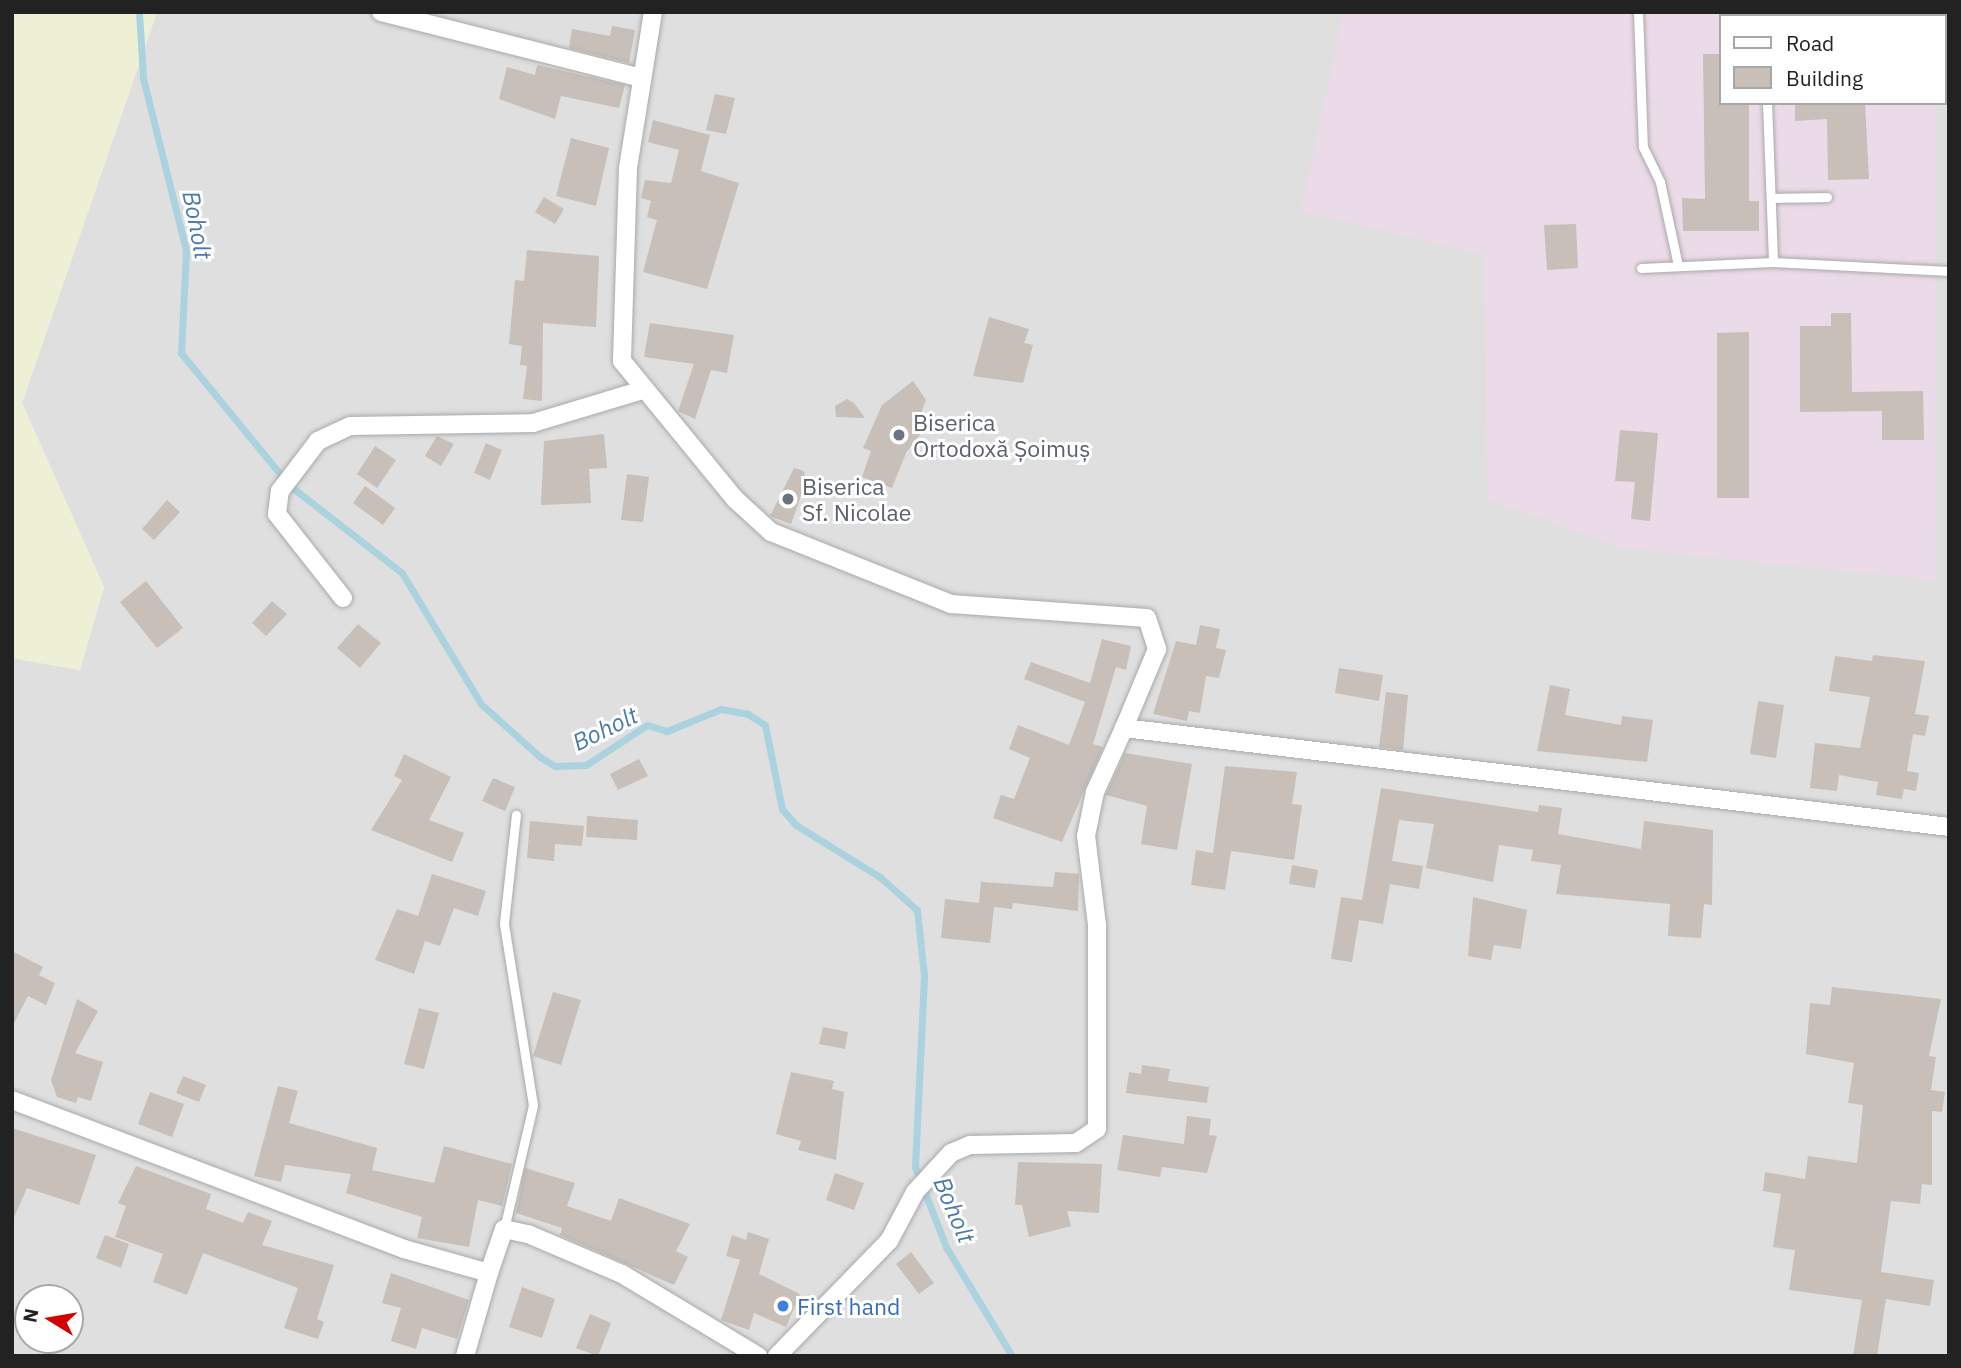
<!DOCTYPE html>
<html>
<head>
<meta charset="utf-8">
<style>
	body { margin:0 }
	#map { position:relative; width:1961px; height:1368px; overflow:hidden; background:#f2efe9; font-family:"IBM Plex Sans",sans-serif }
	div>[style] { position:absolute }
	.residential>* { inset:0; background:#e0dfdf }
	.industrial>* { inset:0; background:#ebdbe8 }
	.farmland>* { inset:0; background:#eef0d5 }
	.stream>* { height:7px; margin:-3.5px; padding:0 3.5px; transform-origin:3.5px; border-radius:3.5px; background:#aad3df }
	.building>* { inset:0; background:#c7bfb8 }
	.roads { filter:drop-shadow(0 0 2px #a9a9a9) drop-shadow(0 0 2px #a9a9a9) }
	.service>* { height:9px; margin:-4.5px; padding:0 4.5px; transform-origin:4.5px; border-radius:4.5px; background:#fff }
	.minor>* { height:18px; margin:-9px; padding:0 9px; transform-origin:9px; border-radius:9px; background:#fff }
	.dots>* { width:19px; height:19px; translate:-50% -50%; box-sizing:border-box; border:4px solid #fff; border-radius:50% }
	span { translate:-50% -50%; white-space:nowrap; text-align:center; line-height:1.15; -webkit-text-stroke:6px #fff; paint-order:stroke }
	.worship-label { font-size:23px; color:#5b616d }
	.left { translate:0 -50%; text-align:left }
	.shop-label { font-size:23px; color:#366cbe }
	.water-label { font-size:24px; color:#4a7aab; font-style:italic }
	.frame { position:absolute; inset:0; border:14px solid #222; pointer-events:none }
	.legend { position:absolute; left:1719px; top:14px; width:228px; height:91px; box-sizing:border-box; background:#fff; border:2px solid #a7a7a7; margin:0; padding:9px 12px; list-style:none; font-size:21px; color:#222 }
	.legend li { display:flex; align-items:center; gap:14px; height:35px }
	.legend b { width:35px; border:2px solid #a7a7a7 }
	.north { position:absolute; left:14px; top:1284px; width:70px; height:70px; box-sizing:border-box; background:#fff; border:2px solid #a7a7a7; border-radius:50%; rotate:281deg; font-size:19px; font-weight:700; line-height:28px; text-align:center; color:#222 }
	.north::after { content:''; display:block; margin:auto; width:24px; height:32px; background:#d40000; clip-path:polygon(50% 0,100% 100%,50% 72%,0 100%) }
</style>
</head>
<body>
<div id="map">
	<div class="residential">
		<i style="clip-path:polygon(evenodd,157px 12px,1949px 12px,1949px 1356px,12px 1356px,12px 658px,80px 670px,104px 587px,22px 403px,157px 12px,1721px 16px,1945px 16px,1945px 103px,1721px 103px,1721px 16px,157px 12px,28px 1298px,70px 1298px,70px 1340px,28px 1340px,28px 1298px)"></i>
	</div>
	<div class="industrial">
		<i style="clip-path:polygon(1344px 12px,1936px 12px,1721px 16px,1721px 103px,1937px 103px,1935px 580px,1622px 548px,1487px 499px,1485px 255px,1301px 211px)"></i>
	</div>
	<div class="farmland">
		<i style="clip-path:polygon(12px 12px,157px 12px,22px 403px,104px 587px,80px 670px,12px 658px)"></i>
	</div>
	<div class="stream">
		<i style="left:139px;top:12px;width:66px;rotate:86.5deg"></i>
		<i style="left:143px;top:78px;width:178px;rotate:76deg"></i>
		<i style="left:186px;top:251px;width:102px;rotate:92.8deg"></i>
		<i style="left:181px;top:353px;width:171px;rotate:50.7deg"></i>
		<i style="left:289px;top:485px;width:143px;rotate:37.9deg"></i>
		<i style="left:402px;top:573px;width:153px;rotate:58.9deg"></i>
		<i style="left:481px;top:704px;width:79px;rotate:41.9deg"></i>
		<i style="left:540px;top:757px;width:17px;rotate:31deg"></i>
		<i style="left:555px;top:766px;width:31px;rotate:-2deg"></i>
		<i style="left:586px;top:765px;width:73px;rotate:-33.3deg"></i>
		<i style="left:647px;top:725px;width:21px;rotate:17deg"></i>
		<i style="left:667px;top:731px;width:58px;rotate:-22.2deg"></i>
		<i style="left:721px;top:709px;width:27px;rotate:10deg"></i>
		<i style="left:748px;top:714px;width:20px;rotate:33deg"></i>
		<i style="left:765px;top:725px;width:86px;rotate:78.6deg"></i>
		<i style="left:782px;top:809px;width:21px;rotate:49deg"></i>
		<i style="left:796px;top:825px;width:100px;rotate:31.9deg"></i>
		<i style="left:881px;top:878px;width:48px;rotate:41.6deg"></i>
		<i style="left:917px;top:910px;width:66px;rotate:83.9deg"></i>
		<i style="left:924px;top:976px;width:191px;rotate:92.7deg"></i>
		<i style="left:915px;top:1167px;width:86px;rotate:68.8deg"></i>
		<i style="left:946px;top:1247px;width:127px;rotate:58.8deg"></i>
	</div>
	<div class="building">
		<i style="clip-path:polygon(612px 26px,635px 30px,629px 63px,569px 48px,572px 29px,610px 36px)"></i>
		<i style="clip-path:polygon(1703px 54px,1721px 54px,1721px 103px,1749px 103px,1749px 201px,1759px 201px,1759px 231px,1683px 231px,1682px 198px,1705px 199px)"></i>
		<i style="clip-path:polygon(537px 65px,625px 85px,619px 108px,561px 96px,555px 119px,499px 99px,507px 67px,535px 75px)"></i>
		<i style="clip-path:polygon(715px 94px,735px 98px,726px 134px,706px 130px)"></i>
		<i style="clip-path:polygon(1795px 103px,1865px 103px,1869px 179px,1828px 180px,1827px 119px,1795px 121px)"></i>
		<i style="clip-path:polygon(653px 120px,710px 135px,701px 171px,739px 183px,707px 289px,643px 272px,657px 220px,647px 217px,651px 201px,641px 198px,645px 180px,671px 183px,679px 150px,648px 142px)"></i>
		<i style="clip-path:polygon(571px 138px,609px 148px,596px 206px,556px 196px)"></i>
		<i style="clip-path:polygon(544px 197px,564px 209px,555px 224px,535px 212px)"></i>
		<i style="clip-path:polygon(1576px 224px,1578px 268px,1547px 270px,1544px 225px)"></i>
		<i style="clip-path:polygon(527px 250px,599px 256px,596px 327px,543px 323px,542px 401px,523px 399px,527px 366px,520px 365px,522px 346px,509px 344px,515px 280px,524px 281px)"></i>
		<i style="clip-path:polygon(1831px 313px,1851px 313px,1852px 392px,1923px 391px,1924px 440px,1882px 440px,1882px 411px,1800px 412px,1800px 326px,1831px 326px)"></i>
		<i style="clip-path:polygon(989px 317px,1029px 329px,1024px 343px,1033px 345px,1023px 383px,973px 376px)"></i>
		<i style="clip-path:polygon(650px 323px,734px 335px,727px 373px,711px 370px,695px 419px,678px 411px,694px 364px,644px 357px)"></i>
		<i style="clip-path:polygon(1749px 332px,1749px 498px,1717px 498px,1717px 333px)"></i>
		<i style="clip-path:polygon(913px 381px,926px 400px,921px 413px,926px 427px,906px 453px,892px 488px,862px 477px,871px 451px,863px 448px,882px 405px)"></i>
		<i style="clip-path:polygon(847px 399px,854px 403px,865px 418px,836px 417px,835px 406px)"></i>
		<i style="clip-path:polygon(1620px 430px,1658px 433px,1650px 521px,1631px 519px,1635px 482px,1615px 481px)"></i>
		<i style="clip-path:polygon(604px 434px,607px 468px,589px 469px,591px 503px,541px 505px,544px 441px)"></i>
		<i style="clip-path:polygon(437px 436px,454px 444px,441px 466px,425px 456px)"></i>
		<i style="clip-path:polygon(486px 443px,502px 450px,490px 480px,474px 473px)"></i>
		<i style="clip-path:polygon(375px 446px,396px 460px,377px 488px,357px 474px)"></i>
		<i style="clip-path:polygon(794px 468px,804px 471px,806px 482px,791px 524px,770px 516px)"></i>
		<i style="clip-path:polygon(627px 474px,649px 477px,643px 522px,621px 520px)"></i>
		<i style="clip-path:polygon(365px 486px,395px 508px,383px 525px,353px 503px)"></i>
		<i style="clip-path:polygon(167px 500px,180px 512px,154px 540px,142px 529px)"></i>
		<i style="clip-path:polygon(146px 581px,183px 628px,157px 648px,120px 602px)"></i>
		<i style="clip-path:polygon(272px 601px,287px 614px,266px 636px,252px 623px)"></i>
		<i style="clip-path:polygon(358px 624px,381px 643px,360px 668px,337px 648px)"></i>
		<i style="clip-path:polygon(1200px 625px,1220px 629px,1216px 648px,1226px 650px,1219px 678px,1206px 676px,1200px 713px,1189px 711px,1187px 721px,1153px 714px,1176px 641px,1196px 645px)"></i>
		<i style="clip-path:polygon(1102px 639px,1131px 646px,1126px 670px,1116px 667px,1093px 744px,1103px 747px,1062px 842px,993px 818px,1001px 795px,1014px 799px,1030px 758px,1009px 749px,1018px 725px,1069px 745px,1085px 702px,1024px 679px,1031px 662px,1090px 683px)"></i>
		<i style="clip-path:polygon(1873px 655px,1925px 661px,1915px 714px,1929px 716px,1925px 736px,1913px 734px,1907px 771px,1919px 773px,1916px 791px,1904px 789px,1902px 799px,1876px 795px,1878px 782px,1839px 775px,1837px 791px,1810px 788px,1815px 743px,1860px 748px,1870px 697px,1829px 691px,1835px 656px,1872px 661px)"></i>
		<i style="clip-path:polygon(1339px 668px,1383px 675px,1379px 701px,1335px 693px)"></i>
		<i style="clip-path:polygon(1550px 685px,1570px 689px,1565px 715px,1621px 725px,1622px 716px,1653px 720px,1647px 762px,1537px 751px)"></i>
		<i style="clip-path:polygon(1386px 692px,1408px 695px,1403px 750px,1379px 747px)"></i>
		<i style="clip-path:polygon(1758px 701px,1784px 705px,1776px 758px,1750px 754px)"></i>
		<i style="clip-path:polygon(1125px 753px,1192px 764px,1177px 850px,1141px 844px,1147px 806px,1106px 795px)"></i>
		<i style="clip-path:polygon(404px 754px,451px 777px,429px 820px,464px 833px,452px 862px,371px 830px,402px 780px,394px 776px)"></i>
		<i style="clip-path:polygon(639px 759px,648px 776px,618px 790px,610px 774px)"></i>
		<i style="clip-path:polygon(1225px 766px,1297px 772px,1292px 804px,1302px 805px,1294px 860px,1231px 851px,1225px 890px,1191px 885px,1196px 850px,1213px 853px)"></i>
		<i style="clip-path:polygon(493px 778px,515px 787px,505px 811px,482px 801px)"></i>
		<i style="clip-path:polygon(1381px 788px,1538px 812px,1539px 805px,1562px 808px,1558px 834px,1641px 849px,1644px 821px,1713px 830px,1712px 905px,1704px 904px,1701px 938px,1668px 936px,1670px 904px,1556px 894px,1561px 865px,1531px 861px,1533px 850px,1499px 845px,1493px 882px,1426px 868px,1434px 824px,1399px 820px,1392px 861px,1423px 866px,1419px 889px,1390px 884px,1383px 924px,1359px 920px,1352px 962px,1331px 959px,1341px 897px,1362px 900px)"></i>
		<i style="clip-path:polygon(587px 816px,638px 820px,637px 840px,586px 837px)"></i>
		<i style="clip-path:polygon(530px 821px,584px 826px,582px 846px,555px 844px,554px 861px,527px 858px)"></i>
		<i style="clip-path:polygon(1292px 865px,1318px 870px,1315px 888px,1289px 884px)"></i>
		<i style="clip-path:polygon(1055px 872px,1079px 874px,1078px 911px,1013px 903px,1012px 909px,994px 907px,990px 943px,941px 938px,945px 899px,979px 903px,981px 882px,1053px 887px)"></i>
		<i style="clip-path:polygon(432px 874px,486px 891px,478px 916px,454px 908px,440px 946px,425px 941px,414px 974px,375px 960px,397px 909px,418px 916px)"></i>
		<i style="clip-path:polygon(1473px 897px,1527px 910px,1521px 949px,1494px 945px,1491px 960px,1468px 956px)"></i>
		<i style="clip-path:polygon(12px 951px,43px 967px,39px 975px,55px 983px,46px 1005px,28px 996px,12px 1027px)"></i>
		<i style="clip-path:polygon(1832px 987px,1941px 999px,1929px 1056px,1936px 1057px,1931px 1090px,1945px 1092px,1942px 1112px,1932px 1111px,1932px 1185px,1922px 1184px,1920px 1204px,1891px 1201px,1881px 1272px,1934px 1280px,1930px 1306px,1886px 1299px,1877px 1356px,1853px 1356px,1862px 1300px,1789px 1290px,1795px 1250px,1773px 1247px,1781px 1194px,1763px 1191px,1765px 1172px,1805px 1179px,1808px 1156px,1857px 1163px,1863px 1105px,1848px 1103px,1854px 1063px,1806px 1054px,1810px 1003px,1830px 1005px)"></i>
		<i style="clip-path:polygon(553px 992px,581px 1000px,561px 1065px,533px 1056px)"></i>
		<i style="clip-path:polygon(77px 999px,98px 1011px,75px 1053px,103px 1062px,91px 1101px,78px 1097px,76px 1103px,57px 1097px,51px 1080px)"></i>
		<i style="clip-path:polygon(419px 1008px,439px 1013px,424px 1069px,404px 1064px)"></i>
		<i style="clip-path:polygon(823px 1027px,848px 1032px,845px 1049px,819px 1044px)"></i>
		<i style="clip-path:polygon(1142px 1065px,1170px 1069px,1168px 1081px,1209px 1087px,1207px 1103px,1126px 1093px,1129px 1072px,1141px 1074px)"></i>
		<i style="clip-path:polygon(791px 1072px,834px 1081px,832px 1089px,844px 1092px,836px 1160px,798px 1150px,801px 1141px,776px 1134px)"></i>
		<i style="clip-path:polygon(183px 1076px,206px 1085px,199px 1102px,176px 1093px)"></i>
		<i style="clip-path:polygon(278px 1086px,298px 1091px,289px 1123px,377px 1148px,372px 1170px,434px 1183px,444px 1146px,512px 1164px,502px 1206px,478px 1200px,469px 1247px,417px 1238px,422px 1217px,346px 1193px,351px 1174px,285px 1165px,281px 1182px,254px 1176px)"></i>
		<i style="clip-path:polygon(150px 1092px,184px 1104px,172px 1137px,138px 1124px)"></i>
		<i style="clip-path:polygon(1187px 1116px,1211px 1119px,1209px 1135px,1217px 1136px,1207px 1173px,1162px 1167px,1160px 1177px,1117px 1170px,1123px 1135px,1184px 1144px)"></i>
		<i style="clip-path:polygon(12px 1128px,96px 1155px,79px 1205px,27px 1188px,12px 1222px)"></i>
		<i style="clip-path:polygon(1018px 1162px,1102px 1164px,1099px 1213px,1067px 1211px,1071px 1226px,1029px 1237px,1022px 1205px,1015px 1205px)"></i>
		<i style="clip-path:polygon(136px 1166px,211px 1194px,206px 1209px,243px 1223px,248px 1212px,272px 1221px,262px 1245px,334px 1265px,317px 1319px,324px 1322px,318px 1339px,284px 1328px,298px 1288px,203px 1253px,187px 1295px,153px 1282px,163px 1254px,115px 1237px,126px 1206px,118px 1203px)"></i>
		<i style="clip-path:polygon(525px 1168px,575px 1183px,567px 1206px,611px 1221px,619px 1198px,690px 1224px,676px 1251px,688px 1257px,674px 1285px,560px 1235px,562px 1228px,516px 1213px)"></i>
		<i style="clip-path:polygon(835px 1173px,864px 1183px,854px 1210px,826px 1200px)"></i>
		<i style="clip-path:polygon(748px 1232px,769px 1239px,759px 1274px,800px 1294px,786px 1327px,754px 1313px,749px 1330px,721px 1320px,740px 1260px,726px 1256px,732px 1235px,746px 1240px)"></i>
		<i style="clip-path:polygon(105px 1235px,129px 1244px,121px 1268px,96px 1258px)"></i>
		<i style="clip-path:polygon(911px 1252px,934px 1283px,919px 1294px,896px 1264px)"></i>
		<i style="clip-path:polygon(391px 1273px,469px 1300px,457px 1339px,422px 1328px,416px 1349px,391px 1341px,401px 1308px,382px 1303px)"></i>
		<i style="clip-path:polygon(522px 1287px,555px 1299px,542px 1338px,509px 1327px)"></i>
		<i style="clip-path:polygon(590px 1314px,611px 1323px,598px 1356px,576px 1348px)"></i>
	</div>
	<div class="roads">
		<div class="service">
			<i style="left:1638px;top:12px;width:135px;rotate:87.9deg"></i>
			<i style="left:1643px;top:147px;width:39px;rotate:64deg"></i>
			<i style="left:1660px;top:182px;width:85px;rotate:77.8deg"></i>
			<i style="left:1765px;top:12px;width:4px;rotate:90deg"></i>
			<i style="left:1767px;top:103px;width:159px;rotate:87.8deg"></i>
			<i style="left:1772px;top:198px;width:55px;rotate:-1deg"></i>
			<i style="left:1641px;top:268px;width:132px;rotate:-2.6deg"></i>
			<i style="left:1773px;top:262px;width:176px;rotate:2.9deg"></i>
			<i style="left:504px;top:1229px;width:127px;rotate:-76.8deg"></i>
			<i style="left:533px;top:1105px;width:184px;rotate:-99.1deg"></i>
			<i style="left:504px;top:923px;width:109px;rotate:-83.7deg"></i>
		</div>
		<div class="minor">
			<i style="left:381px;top:12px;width:269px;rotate:14.2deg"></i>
			<i style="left:653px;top:12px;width:158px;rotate:99.1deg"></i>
			<i style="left:628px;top:168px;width:193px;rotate:91.8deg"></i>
			<i style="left:622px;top:361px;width:178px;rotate:50.7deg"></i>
			<i style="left:735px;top:499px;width:49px;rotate:42.5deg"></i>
			<i style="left:771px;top:532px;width:194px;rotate:21.8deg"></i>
			<i style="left:951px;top:604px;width:196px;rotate:4.1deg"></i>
			<i style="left:1147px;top:618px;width:33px;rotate:72deg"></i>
			<i style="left:1157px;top:649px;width:86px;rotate:112.7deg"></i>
			<i style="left:1124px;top:728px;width:831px;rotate:6.84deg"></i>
			<i style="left:343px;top:598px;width:107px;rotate:-128.2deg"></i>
			<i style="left:277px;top:514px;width:23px;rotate:-83deg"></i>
			<i style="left:280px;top:491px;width:63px;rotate:-52.8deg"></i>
			<i style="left:318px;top:441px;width:35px;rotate:-25deg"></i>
			<i style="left:350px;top:426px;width:183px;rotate:-0.9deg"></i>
			<i style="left:533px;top:423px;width:114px;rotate:-16.8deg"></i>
			<i style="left:12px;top:1100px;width:419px;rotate:20.8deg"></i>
			<i style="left:404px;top:1249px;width:88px;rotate:15.8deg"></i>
			<i style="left:489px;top:1273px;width:46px;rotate:-71.2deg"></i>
			<i style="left:504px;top:1229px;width:25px;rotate:12deg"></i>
			<i style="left:528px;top:1234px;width:102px;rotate:23.1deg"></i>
			<i style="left:622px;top:1274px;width:159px;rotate:31.1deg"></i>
			<i style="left:465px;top:1356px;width:86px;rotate:-73.9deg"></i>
			<i style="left:777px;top:1356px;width:161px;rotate:-45.8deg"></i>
			<i style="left:889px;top:1241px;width:55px;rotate:-62deg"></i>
			<i style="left:915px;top:1192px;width:53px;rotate:-47.3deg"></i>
			<i style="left:951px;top:1153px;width:21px;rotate:-23deg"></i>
			<i style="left:970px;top:1145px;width:106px;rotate:-1.1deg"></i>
			<i style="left:1076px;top:1143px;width:25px;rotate:-34deg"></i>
			<i style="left:1097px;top:1129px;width:204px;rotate:-90deg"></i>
			<i style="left:1097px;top:925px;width:90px;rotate:-97deg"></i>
			<i style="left:1086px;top:836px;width:45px;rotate:-78.4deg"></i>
			<i style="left:1095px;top:792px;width:70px;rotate:-65.6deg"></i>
		</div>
	</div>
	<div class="dots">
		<i style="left:899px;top:435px;background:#6b7280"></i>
		<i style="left:788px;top:499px;background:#6b7280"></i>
		<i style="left:783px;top:1306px;background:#3f7fe0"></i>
	</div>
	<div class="worship-label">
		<span class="left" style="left:913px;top:435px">Biserica<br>Ortodoxă Șoimuș</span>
		<span class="left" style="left:802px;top:499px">Biserica<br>Sf. Nicolae</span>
	</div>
	<div class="shop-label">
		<span class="left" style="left:797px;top:1306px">First hand</span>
	</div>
	<div class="water-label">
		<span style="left:197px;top:225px;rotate:79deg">Boholt</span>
		<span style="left:605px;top:729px;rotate:-26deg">Boholt</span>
		<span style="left:954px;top:1210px;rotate:67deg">Boholt</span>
	</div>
	<div class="frame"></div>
	<ul class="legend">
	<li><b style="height:9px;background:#fff"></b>Road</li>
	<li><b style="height:19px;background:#c7bfb8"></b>Building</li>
	</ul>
	<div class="north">N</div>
</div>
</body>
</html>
